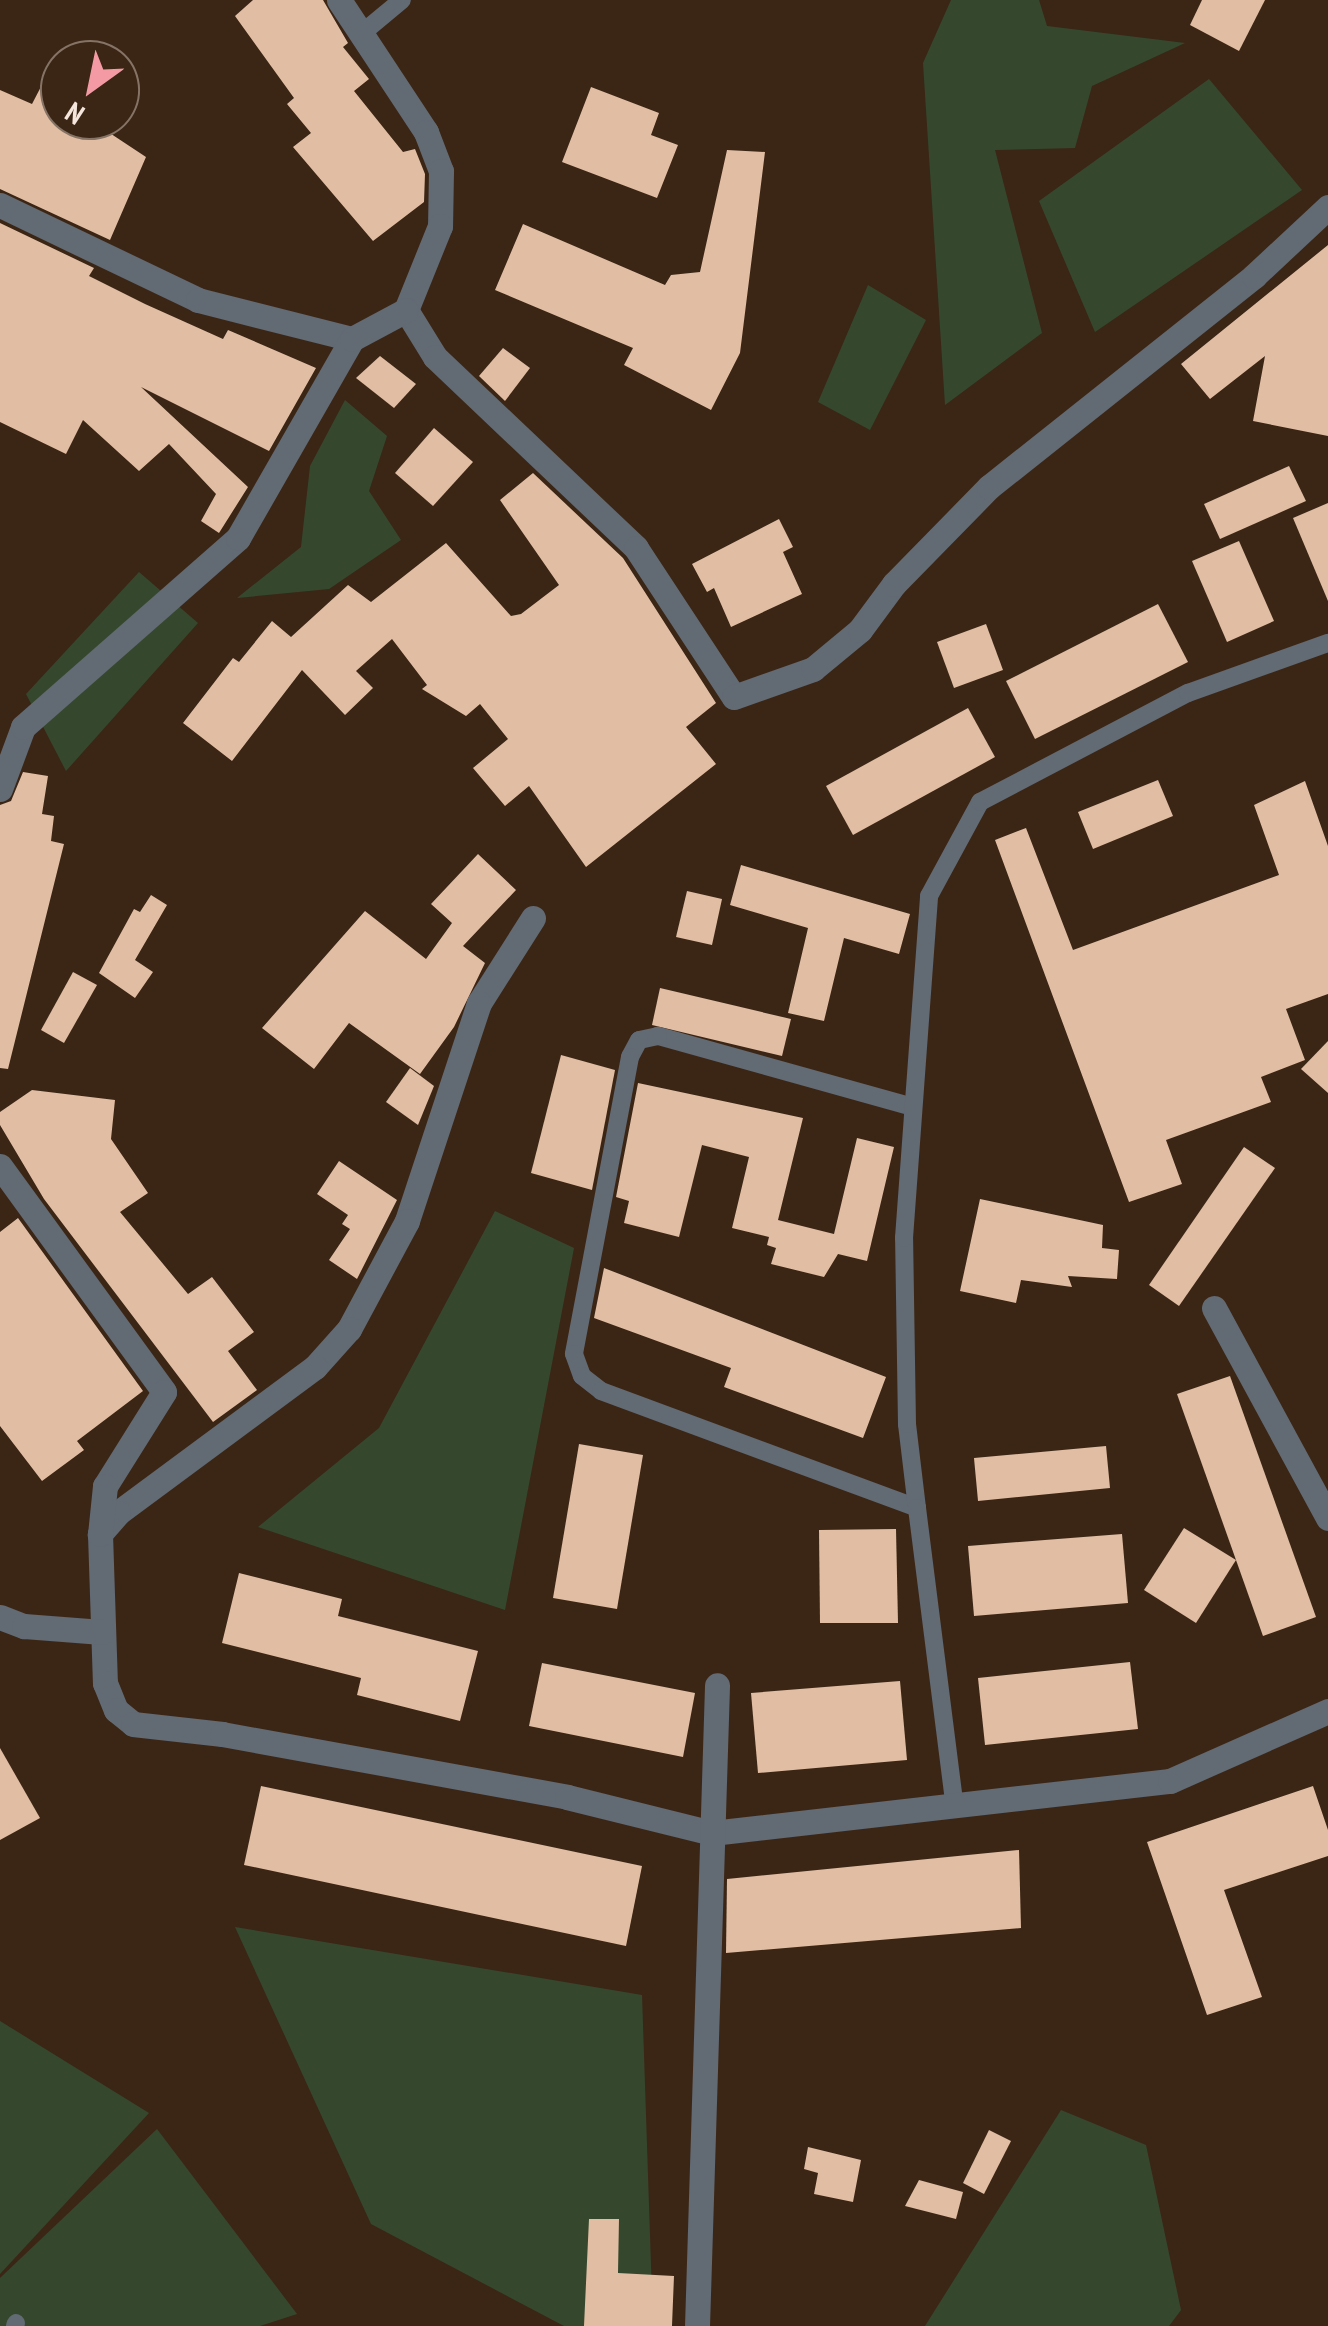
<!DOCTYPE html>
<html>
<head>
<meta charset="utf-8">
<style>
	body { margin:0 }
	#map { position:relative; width:1328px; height:2326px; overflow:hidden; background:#3b2615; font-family:"PT Sans Narrow",sans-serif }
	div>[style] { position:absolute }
	.green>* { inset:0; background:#35482e }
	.building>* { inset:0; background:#e0bda3 }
	.service>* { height:18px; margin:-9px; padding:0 9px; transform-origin:9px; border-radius:9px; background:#626a74 }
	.minor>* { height:25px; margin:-12.5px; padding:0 12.5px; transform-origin:12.5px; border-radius:12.5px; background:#626a74 }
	span { translate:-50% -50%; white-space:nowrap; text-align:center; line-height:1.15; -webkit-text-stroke:10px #3b2615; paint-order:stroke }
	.north { position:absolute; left:40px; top:40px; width:100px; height:100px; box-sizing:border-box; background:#3b2615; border:2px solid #857365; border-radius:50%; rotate:213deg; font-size:28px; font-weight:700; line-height:40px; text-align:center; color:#f4e6dc }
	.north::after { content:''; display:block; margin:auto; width:35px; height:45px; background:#f49aa4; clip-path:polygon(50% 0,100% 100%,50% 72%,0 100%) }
</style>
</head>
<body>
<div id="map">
	<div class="green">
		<i style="clip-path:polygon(951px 0,1039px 0,1047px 26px,1185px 43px,1092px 86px,1075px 148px,995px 150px,1042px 333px,945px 405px,923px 63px)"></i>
		<i style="clip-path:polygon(1209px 79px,1302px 190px,1095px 332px,1039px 201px)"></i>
		<i style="clip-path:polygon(868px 285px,926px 320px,870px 430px,818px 402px)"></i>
		<i style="clip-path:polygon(345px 400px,387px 436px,369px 491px,401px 540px,329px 589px,237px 598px,301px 547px,310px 466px)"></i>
		<i style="clip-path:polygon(139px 572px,198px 623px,66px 771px,26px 694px)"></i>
		<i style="clip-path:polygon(495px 1211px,574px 1248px,505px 1610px,258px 1527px,379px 1428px)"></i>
		<i style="clip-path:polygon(235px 1927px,642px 1995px,653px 2326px,564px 2326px,371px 2224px)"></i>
		<i style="clip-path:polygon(0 2021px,149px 2113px,0 2274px)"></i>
		<i style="clip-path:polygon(1061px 2110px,1146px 2145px,1181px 2310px,1169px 2326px,925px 2326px)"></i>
		<i style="clip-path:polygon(157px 2129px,297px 2314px,260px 2326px,0 2326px,0 2278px)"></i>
	</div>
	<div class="building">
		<i style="clip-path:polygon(253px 0,323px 0,348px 43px,343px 47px,369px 79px,354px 91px,403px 152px,415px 149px,425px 174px,424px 202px,373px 241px,293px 147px,311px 133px,287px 104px,294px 98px,235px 16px)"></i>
		<i style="clip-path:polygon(1202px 0,1265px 0,1239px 51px,1190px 25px)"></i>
		<i style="clip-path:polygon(60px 50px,60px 120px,90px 120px,146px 157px,110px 240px,0 189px,0 90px,32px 104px)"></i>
		<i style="clip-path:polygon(591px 87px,659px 113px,651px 135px,678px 145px,657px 198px,562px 162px)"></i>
		<i style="clip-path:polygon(727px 150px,765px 152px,740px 353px,711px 410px,624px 365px,633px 348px,495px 290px,523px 224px,665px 285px,671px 275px,700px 272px)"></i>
		<i style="clip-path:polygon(0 223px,94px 268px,89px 276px,145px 304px,223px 339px,228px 330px,316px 368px,269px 451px,141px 387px,248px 487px,219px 533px,201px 521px,216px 494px,169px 444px,139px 471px,83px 420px,66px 454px,0 422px)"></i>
		<i style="clip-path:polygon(1328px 245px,1328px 436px,1253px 421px,1265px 356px,1210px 399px,1181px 364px)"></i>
		<i style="clip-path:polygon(503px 348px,530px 368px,505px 401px,479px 376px)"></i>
		<i style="clip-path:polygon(380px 356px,416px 384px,394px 408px,356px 378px)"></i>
		<i style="clip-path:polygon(434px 428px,473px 462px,433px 506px,395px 473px)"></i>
		<i style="clip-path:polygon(1289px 466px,1306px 501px,1220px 539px,1204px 504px)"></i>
		<i style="clip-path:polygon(533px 473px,623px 558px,716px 703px,686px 727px,716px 764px,586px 867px,529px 786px,505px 806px,473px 768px,508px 739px,480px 704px,466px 716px,422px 689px,427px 685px,392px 639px,356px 671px,373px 688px,345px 715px,302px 670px,232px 761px,183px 723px,233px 658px,239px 662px,272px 621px,291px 637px,348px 585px,371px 602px,446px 543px,511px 616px,521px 614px,559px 585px,500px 500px)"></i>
		<i style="clip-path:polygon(1328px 503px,1328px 601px,1293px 518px)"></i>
		<i style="clip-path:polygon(779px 519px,793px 547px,783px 552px,802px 594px,731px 627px,714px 588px,707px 592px,692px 564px)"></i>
		<i style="clip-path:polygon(1239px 541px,1274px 621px,1227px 642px,1192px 561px)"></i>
		<i style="clip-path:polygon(1158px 604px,1188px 662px,1035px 739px,1006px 681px)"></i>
		<i style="clip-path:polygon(986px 624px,1003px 670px,954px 688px,937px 642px)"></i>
		<i style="clip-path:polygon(968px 708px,995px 757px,853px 835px,826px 786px)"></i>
		<i style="clip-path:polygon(23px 772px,48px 776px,42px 814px,54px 816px,51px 841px,64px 844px,8px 1069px,0 1068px,0 805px,11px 801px)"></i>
		<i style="clip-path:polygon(1158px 780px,1173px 816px,1093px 849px,1078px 812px)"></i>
		<i style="clip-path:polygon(1305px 781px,1328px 846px,1328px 994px,1286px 1009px,1305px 1060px,1261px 1077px,1271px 1102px,1166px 1140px,1182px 1184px,1129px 1202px,995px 840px,1026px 828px,1073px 950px,1279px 875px,1254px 805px)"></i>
		<i style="clip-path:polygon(478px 854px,516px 890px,463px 946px,485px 963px,454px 1027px,420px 1074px,349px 1023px,314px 1069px,262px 1028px,365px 911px,426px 959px,452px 923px,431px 904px)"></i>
		<i style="clip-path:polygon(741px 865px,910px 914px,899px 954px,844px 938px,824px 1021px,788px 1013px,808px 928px,730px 905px)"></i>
		<i style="clip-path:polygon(687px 891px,722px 899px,712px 945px,676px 937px)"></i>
		<i style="clip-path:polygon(151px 895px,167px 905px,135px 960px,153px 972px,135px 998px,99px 973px,134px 909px,140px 912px)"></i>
		<i style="clip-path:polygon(73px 972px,97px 985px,64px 1043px,41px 1030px)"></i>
		<i style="clip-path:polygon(660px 988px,791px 1019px,782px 1056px,652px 1025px)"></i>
		<i style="clip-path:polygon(1328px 1041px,1328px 1093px,1301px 1069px)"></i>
		<i style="clip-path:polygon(561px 1055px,615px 1070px,592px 1190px,531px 1173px)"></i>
		<i style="clip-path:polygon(410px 1068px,434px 1086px,418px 1125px,386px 1102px)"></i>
		<i style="clip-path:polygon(638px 1083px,803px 1118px,778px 1220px,834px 1234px,857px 1138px,894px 1147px,867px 1261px,838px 1254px,824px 1277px,771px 1264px,776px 1248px,767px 1245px,769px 1237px,732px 1228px,749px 1157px,702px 1145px,679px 1237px,624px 1223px,629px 1201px,616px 1197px)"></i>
		<i style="clip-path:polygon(32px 1090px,115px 1100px,111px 1139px,148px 1193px,120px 1212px,188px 1294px,212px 1277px,254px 1332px,228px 1351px,257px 1390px,213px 1422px,44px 1199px,0 1125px,0 1112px)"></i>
		<i style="clip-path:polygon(1244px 1147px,1275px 1168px,1179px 1306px,1149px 1285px)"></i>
		<i style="clip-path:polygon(339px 1161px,397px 1200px,357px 1279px,329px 1260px,350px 1229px,342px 1224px,348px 1215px,317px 1194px)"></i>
		<i style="clip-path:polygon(980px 1199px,1103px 1225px,1102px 1248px,1119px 1250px,1117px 1279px,1068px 1276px,1072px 1287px,1021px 1280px,1016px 1303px,960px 1291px)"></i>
		<i style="clip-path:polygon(18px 1218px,143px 1391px,77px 1441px,84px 1450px,42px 1481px,0 1426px,0 1232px)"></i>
		<i style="clip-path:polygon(604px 1268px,886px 1377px,863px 1438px,724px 1387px,731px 1368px,594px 1318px)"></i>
		<i style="clip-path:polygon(1230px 1376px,1316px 1617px,1263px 1636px,1177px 1394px)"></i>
		<i style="clip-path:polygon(579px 1444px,643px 1455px,617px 1609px,553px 1598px)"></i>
		<i style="clip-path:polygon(1106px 1446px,1110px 1488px,978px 1501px,974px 1458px)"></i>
		<i style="clip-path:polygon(1184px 1528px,1236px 1560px,1196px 1623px,1144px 1590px)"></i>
		<i style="clip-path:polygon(896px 1529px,898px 1623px,820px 1623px,819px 1530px)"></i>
		<i style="clip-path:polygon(1122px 1534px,1128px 1603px,974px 1616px,968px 1546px)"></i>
		<i style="clip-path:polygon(239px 1573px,342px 1599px,338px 1616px,478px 1651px,460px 1721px,357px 1695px,361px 1678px,222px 1643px)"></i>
		<i style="clip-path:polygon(1130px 1662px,1138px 1729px,985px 1745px,978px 1678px)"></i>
		<i style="clip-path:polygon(542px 1663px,695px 1693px,683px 1757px,529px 1726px)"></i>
		<i style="clip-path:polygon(900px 1681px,907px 1760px,758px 1773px,751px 1693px)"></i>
		<i style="clip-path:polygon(0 1748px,40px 1818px,0 1840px)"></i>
		<i style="clip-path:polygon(261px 1786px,642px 1866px,626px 1946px,244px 1865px)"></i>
		<i style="clip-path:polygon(1313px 1786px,1328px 1830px,1328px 1856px,1224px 1890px,1262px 1997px,1207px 2015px,1147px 1842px)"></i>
		<i style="clip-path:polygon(1019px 1850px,1021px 1928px,726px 1953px,727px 1879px)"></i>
		<i style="clip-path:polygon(989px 2130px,1011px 2141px,984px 2194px,963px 2183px)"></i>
		<i style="clip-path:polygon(808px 2147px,861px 2160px,853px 2202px,814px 2194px,818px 2173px,804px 2169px)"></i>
		<i style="clip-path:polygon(919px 2180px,963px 2192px,956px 2219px,905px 2206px)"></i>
		<i style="clip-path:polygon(589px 2219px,619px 2219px,618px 2273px,674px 2276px,672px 2326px,584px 2326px)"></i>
	</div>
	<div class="service">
		<i style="left:361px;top:34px;width:53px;rotate:-39.7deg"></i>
		<i style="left:913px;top:1107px;width:265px;rotate:-164.4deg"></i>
		<i style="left:658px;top:1036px;width:19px;rotate:168deg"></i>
		<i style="left:639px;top:1040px;width:19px;rotate:118deg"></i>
		<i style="left:630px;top:1057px;width:302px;rotate:100.7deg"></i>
		<i style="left:574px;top:1354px;width:23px;rotate:70deg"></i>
		<i style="left:582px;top:1376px;width:24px;rotate:38deg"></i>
		<i style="left:601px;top:1391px;width:337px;rotate:20.3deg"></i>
		<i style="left:917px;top:1508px;width:85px;rotate:-96.8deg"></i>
		<i style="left:907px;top:1424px;width:186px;rotate:-90.9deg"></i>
		<i style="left:904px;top:1238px;width:343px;rotate:-85.8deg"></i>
		<i style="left:929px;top:896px;width:107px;rotate:-61.5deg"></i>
		<i style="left:980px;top:802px;width:235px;rotate:-27.7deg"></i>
		<i style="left:1188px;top:693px;width:149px;rotate:-19.7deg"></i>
		<i style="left:917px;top:1508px;width:303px;rotate:82.8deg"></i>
		<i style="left:15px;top:2326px;width:3px;rotate:-72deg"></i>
	</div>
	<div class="minor">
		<i style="left:339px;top:0;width:158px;rotate:56.6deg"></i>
		<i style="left:426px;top:132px;width:42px;rotate:69deg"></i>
		<i style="left:441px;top:171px;width:55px;rotate:91deg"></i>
		<i style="left:440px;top:226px;width:91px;rotate:112deg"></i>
		<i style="left:406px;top:310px;width:55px;rotate:58.3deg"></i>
		<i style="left:435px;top:357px;width:277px;rotate:43.5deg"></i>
		<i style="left:636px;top:548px;width:178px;rotate:56.7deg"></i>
		<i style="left:734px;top:697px;width:84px;rotate:-19.5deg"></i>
		<i style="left:813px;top:669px;width:61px;rotate:-39.7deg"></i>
		<i style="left:860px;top:630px;width:57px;rotate:-53.5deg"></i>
		<i style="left:894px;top:584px;width:136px;rotate:-45.6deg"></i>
		<i style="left:989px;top:487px;width:339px;rotate:-38.5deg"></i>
		<i style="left:1254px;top:276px;width:101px;rotate:-43deg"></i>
		<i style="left:0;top:205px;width:220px;rotate:25.6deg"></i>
		<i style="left:198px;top:300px;width:159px;rotate:14.2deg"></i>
		<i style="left:0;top:789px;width:66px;rotate:-69.6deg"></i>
		<i style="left:23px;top:727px;width:286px;rotate:-41.3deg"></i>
		<i style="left:238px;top:538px;width:229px;rotate:-60.2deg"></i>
		<i style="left:352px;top:339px;width:61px;rotate:-28.2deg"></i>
		<i style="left:533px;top:918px;width:101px;rotate:122.4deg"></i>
		<i style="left:479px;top:1003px;width:230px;rotate:108.3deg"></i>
		<i style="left:407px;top:1221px;width:123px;rotate:118.2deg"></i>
		<i style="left:349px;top:1329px;width:51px;rotate:131.8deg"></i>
		<i style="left:315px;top:1367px;width:245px;rotate:143.5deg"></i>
		<i style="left:118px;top:1513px;width:28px;rotate:131deg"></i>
		<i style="left:100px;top:1534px;width:149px;rotate:88.1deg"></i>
		<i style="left:105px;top:1683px;width:29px;rotate:68deg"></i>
		<i style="left:116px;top:1710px;width:22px;rotate:39deg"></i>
		<i style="left:133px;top:1724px;width:90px;rotate:6.4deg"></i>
		<i style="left:222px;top:1734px;width:351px;rotate:10.3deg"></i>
		<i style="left:567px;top:1797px;width:149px;rotate:13.9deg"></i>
		<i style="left:712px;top:1833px;width:461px;rotate:-6.5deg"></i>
		<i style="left:1170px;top:1781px;width:173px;rotate:-23.9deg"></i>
		<i style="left:0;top:1166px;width:279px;rotate:54deg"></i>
		<i style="left:164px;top:1392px;width:111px;rotate:122.1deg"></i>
		<i style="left:105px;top:1486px;width:48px;rotate:95.9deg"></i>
		<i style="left:1214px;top:1308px;width:239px;rotate:61.5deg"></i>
		<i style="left:0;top:1617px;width:26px;rotate:21deg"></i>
		<i style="left:24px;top:1626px;width:78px;rotate:4.4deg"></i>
		<i style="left:697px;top:2326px;width:641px;rotate:-88.21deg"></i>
	</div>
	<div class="north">N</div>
</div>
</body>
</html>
